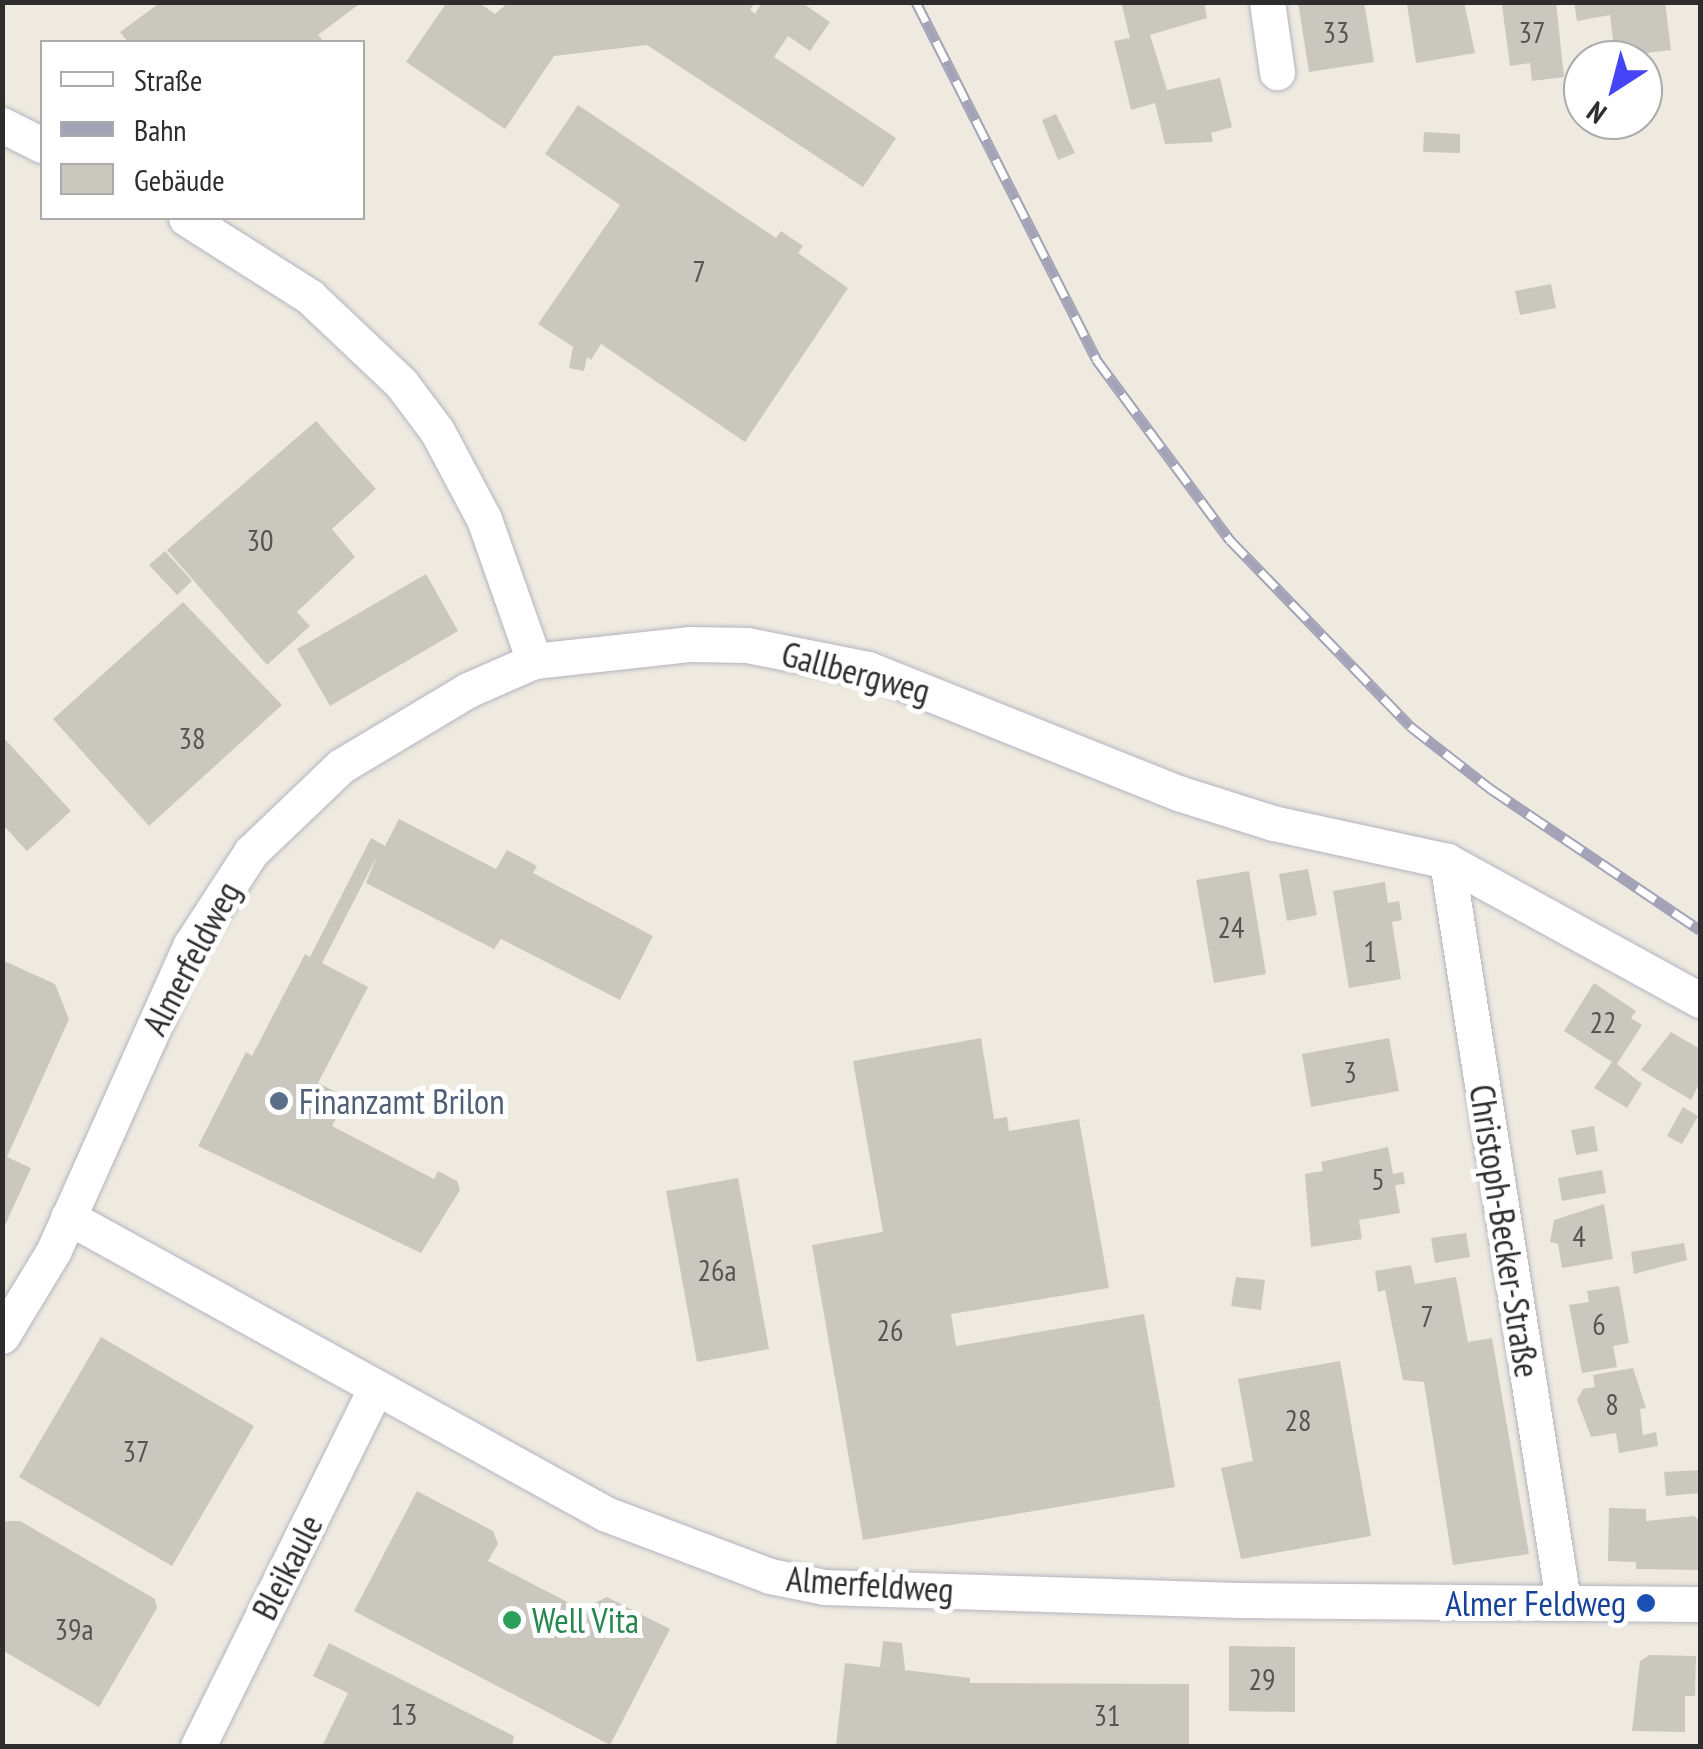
<!DOCTYPE html>
<html>
<head>
<meta charset="utf-8">
<style>
	body { margin:0 }
	#map { position:relative; width:1703px; height:1749px; overflow:hidden; background:#eeeae0; font-family:"PT Sans Narrow",sans-serif }
	div>[style] { position:absolute }
	.building>* { inset:0; background:#cac8be }
	.roads { filter:drop-shadow(0 0 2px #b3b3c0) drop-shadow(0 0 2px #b3b3c0) }
	.minor>* { height:35px; margin:-17.5px; padding:0 17.5px; transform-origin:17.5px; border-radius:17.5px; background:#fff }
	.rail>* { height:11px; margin-top:-5.5px; transform-origin:0; background:repeating-linear-gradient(90deg,#fff 0 22px,#a3a2b6 0 44px); box-sizing:border-box; border-block:2px solid #a3a2b6 }
	.dots>* { width:28px; height:28px; translate:-50% -50%; box-sizing:border-box; border:5px solid #fff; border-radius:50% }
	span { translate:-50% -50%; white-space:nowrap; text-align:center; line-height:1.15; -webkit-text-stroke:10px #fff; paint-order:stroke }
	.number-label { font-size:30px; color:#545451 }
	.number-label span { -webkit-text-stroke-width:0 }
	.street-label { font-size:35px; color:#2d2d2d }
	.service-label { font-size:35px; color:#4e5e75 }
	.left { translate:0 -50%; text-align:left }
	.transit-label { font-size:35px; color:#164399 }
	.right { translate:-100% -50%; text-align:right }
	.leisure-label { font-size:35px; color:#27864d }
	.frame { position:absolute; inset:0; border:5px solid #2d2d2d; pointer-events:none }
	.legend { position:absolute; left:40px; top:40px; width:325px; height:180px; box-sizing:border-box; background:#fff; border:2px solid #ababab; margin:0; padding:12px 18px; list-style:none; font-size:30px; color:#2d2d2d }
	.legend li { display:flex; align-items:center; gap:20px; height:50px }
	.legend b { width:50px; border:2px solid #ababab }
	.north { position:absolute; left:1563px; top:40px; width:100px; height:100px; box-sizing:border-box; background:#fff; border:2px solid #ababab; border-radius:50%; rotate:216deg; font-size:28px; font-weight:700; line-height:40px; text-align:center; color:#2d2d2d }
	.north::after { content:''; display:block; margin:auto; width:35px; height:45px; background:#4544f6; clip-path:polygon(50% 0,100% 100%,50% 72%,0 100%) }
</style>
</head>
<body>
<div id="map">
	<div class="building">
		<i style="clip-path:polygon(161px 2px,362px 2px,318px 35px,324px 42px,128px 42px,120px 32px)"></i>
		<i style="clip-path:polygon(447px 2px,478px 2px,495px 14px,509px 2px,755px 2px,750px 10px,755px 14px,762px 2px,801px 2px,830px 22px,810px 51px,788px 36px,774px 57px,896px 138px,863px 187px,647px 45px,554px 56px,505px 129px,406px 62px)"></i>
		<i style="clip-path:polygon(1121px 2px,1204px 2px,1207px 18px,1150px 35px,1167px 90px,1220px 78px,1232px 127px,1211px 133px,1213px 142px,1165px 144px,1155px 103px,1131px 110px,1114px 41px,1130px 38px)"></i>
		<i style="clip-path:polygon(1298px 2px,1364px 2px,1374px 62px,1309px 72px)"></i>
		<i style="clip-path:polygon(1464px 2px,1475px 53px,1416px 63px,1407px 4px)"></i>
		<i style="clip-path:polygon(1556px 2px,1564px 77px,1532px 81px,1530px 63px,1510px 66px,1502px 5px)"></i>
		<i style="clip-path:polygon(1574px 2px,1665px 2px,1671px 50px,1615px 57px,1610px 15px,1577px 21px)"></i>
		<i style="clip-path:polygon(578px 105px,776px 238px,781px 231px,803px 246px,798px 253px,848px 288px,745px 442px,601px 344px,591px 360px,587px 357px,584px 371px,569px 368px,573px 347px,538px 324px,620px 205px,545px 154px)"></i>
		<i style="clip-path:polygon(1056px 114px,1075px 153px,1058px 160px,1042px 120px)"></i>
		<i style="clip-path:polygon(1424px 132px,1460px 134px,1460px 153px,1423px 152px)"></i>
		<i style="clip-path:polygon(1551px 284px,1556px 308px,1520px 315px,1515px 291px)"></i>
		<i style="clip-path:polygon(316px 421px,376px 489px,332px 529px,355px 557px,297px 612px,310px 626px,267px 665px,167px 550px)"></i>
		<i style="clip-path:polygon(165px 551px,192px 581px,177px 595px,149px 565px)"></i>
		<i style="clip-path:polygon(426px 574px,458px 631px,330px 706px,297px 649px)"></i>
		<i style="clip-path:polygon(183px 602px,282px 705px,149px 826px,53px 719px)"></i>
		<i style="clip-path:polygon(2px 736px,71px 811px,27px 851px,2px 824px)"></i>
		<i style="clip-path:polygon(399px 819px,496px 869px,507px 850px,537px 866px,533px 873px,653px 936px,620px 1000px,501px 939px,494px 949px,366px 883px,377px 856px,322px 963px,368px 987px,318px 1083px,334px 1091px,340px 1111px,332px 1126px,434px 1179px,438px 1171px,457px 1181px,460px 1190px,421px 1253px,198px 1146px,246px 1052px,252px 1056px,305px 954px,310px 957px,371px 838px,385px 846px)"></i>
		<i style="clip-path:polygon(1308px 869px,1317px 915px,1287px 921px,1279px 874px)"></i>
		<i style="clip-path:polygon(1249px 871px,1266px 974px,1214px 983px,1196px 880px)"></i>
		<i style="clip-path:polygon(1385px 882px,1388px 903px,1399px 901px,1402px 920px,1392px 922px,1401px 979px,1349px 988px,1333px 891px)"></i>
		<i style="clip-path:polygon(2px 960px,55px 984px,69px 1019px,7px 1157px,31px 1168px,2px 1232px)"></i>
		<i style="clip-path:polygon(1594px 983px,1636px 1011px,1631px 1018px,1642px 1025px,1617px 1064px,1642px 1084px,1627px 1108px,1594px 1088px,1612px 1062px,1564px 1031px)"></i>
		<i style="clip-path:polygon(1671px 1032px,1700px 1049px,1700px 1082px,1691px 1100px,1641px 1070px)"></i>
		<i style="clip-path:polygon(981px 1038px,994px 1119px,1007px 1117px,1009px 1131px,1079px 1119px,1109px 1288px,951px 1314px,956px 1346px,1144px 1314px,1175px 1487px,863px 1540px,812px 1245px,883px 1232px,853px 1061px)"></i>
		<i style="clip-path:polygon(1389px 1038px,1399px 1091px,1311px 1107px,1302px 1054px)"></i>
		<i style="clip-path:polygon(1683px 1107px,1698px 1116px,1682px 1144px,1667px 1136px)"></i>
		<i style="clip-path:polygon(1594px 1126px,1598px 1151px,1576px 1155px,1571px 1130px)"></i>
		<i style="clip-path:polygon(1388px 1147px,1393px 1174px,1403px 1172px,1405px 1184px,1395px 1185px,1400px 1213px,1359px 1220px,1362px 1239px,1311px 1247px,1305px 1174px,1323px 1171px,1321px 1162px)"></i>
		<i style="clip-path:polygon(1602px 1170px,1606px 1193px,1562px 1201px,1558px 1178px)"></i>
		<i style="clip-path:polygon(738px 1178px,769px 1349px,697px 1362px,666px 1191px)"></i>
		<i style="clip-path:polygon(1604px 1204px,1613px 1259px,1562px 1268px,1558px 1244px,1550px 1242px,1554px 1220px)"></i>
		<i style="clip-path:polygon(1466px 1233px,1470px 1257px,1435px 1263px,1431px 1238px)"></i>
		<i style="clip-path:polygon(1684px 1243px,1687px 1260px,1634px 1274px,1631px 1252px)"></i>
		<i style="clip-path:polygon(1411px 1265px,1415px 1284px,1456px 1277px,1468px 1342px,1492px 1338px,1529px 1554px,1453px 1565px,1424px 1382px,1403px 1380px,1385px 1290px,1378px 1292px,1375px 1271px)"></i>
		<i style="clip-path:polygon(1236px 1277px,1265px 1280px,1261px 1310px,1231px 1306px)"></i>
		<i style="clip-path:polygon(1619px 1286px,1629px 1343px,1613px 1346px,1617px 1367px,1582px 1373px,1569px 1305px,1589px 1302px,1587px 1291px)"></i>
		<i style="clip-path:polygon(101px 1337px,254px 1426px,172px 1566px,19px 1477px)"></i>
		<i style="clip-path:polygon(1340px 1361px,1371px 1536px,1241px 1559px,1221px 1468px,1253px 1461px,1238px 1379px)"></i>
		<i style="clip-path:polygon(1633px 1368px,1646px 1408px,1640px 1409px,1643px 1435px,1656px 1432px,1658px 1446px,1619px 1453px,1616px 1433px,1591px 1437px,1577px 1400px,1583px 1389px,1595px 1387px,1593px 1375px)"></i>
		<i style="clip-path:polygon(1700px 1470px,1700px 1493px,1666px 1496px,1664px 1472px)"></i>
		<i style="clip-path:polygon(417px 1491px,493px 1531px,498px 1544px,488px 1561px,581px 1609px,607px 1597px,670px 1629px,610px 1745px,354px 1611px)"></i>
		<i style="clip-path:polygon(1609px 1508px,1646px 1509px,1646px 1521px,1694px 1516px,1700px 1521px,1700px 1570px,1636px 1569px,1636px 1562px,1608px 1561px)"></i>
		<i style="clip-path:polygon(9px 1521px,20px 1521px,155px 1599px,157px 1608px,99px 1707px,2px 1650px,2px 1522px)"></i>
		<i style="clip-path:polygon(883px 1641px,902px 1643px,905px 1670px,970px 1678px,970px 1683px,1189px 1684px,1189px 1746px,836px 1746px,845px 1663px,880px 1667px)"></i>
		<i style="clip-path:polygon(329px 1643px,514px 1736px,512px 1746px,322px 1746px,348px 1693px,313px 1676px)"></i>
		<i style="clip-path:polygon(1229px 1646px,1295px 1647px,1295px 1712px,1229px 1711px)"></i>
		<i style="clip-path:polygon(1650px 1655px,1696px 1656px,1695px 1696px,1685px 1696px,1685px 1732px,1632px 1731px,1640px 1661px)"></i>
	</div>
	<div class="roads">
		<div class="minor">
			<i style="left:1267px;top:2px;width:71px;rotate:81.9deg"></i>
			<i style="left:2px;top:125px;width:45px;rotate:26.6deg"></i>
			<i style="left:186px;top:218px;width:146px;rotate:32.4deg"></i>
			<i style="left:309px;top:296px;width:127px;rotate:43.4deg"></i>
			<i style="left:401px;top:383px;width:60px;rotate:53.1deg"></i>
			<i style="left:437px;top:431px;width:100px;rotate:61.9deg"></i>
			<i style="left:484px;top:519px;width:151px;rotate:70.6deg"></i>
			<i style="left:1447px;top:861px;width:749px;rotate:81.09deg"></i>
			<i style="left:68px;top:1217px;width:615px;rotate:28.9deg"></i>
			<i style="left:606px;top:1514px;width:175px;rotate:20.7deg"></i>
			<i style="left:770px;top:1576px;width:55px;rotate:11.5deg"></i>
			<i style="left:824px;top:1587px;width:414px;rotate:1.8deg"></i>
			<i style="left:1238px;top:1600px;width:462px;rotate:0.5deg"></i>
			<i style="left:2px;top:1336px;width:100px;rotate:-58.8deg"></i>
			<i style="left:54px;top:1250px;width:333px;rotate:-65.9deg"></i>
			<i style="left:190px;top:946px;width:112px;rotate:-57deg"></i>
			<i style="left:251px;top:852px;width:124px;rotate:-43.7deg"></i>
			<i style="left:341px;top:766px;width:148px;rotate:-30.9deg"></i>
			<i style="left:468px;top:690px;width:72px;rotate:-23.7deg"></i>
			<i style="left:534px;top:661px;width:158px;rotate:-6.2deg"></i>
			<i style="left:691px;top:644px;width:56px;rotate:1deg"></i>
			<i style="left:747px;top:645px;width:123px;rotate:11.2deg"></i>
			<i style="left:868px;top:669px;width:334px;rotate:21.8deg"></i>
			<i style="left:1178px;top:793px;width:100px;rotate:17.5deg"></i>
			<i style="left:1273px;top:823px;width:178px;rotate:12.3deg"></i>
			<i style="left:1447px;top:861px;width:289px;rotate:28.8deg"></i>
			<i style="left:198px;top:1746px;width:400px;rotate:-63.6deg"></i>
		</div>
	</div>
	<div class="rail">
		<i style="left:916px;top:2px;width:400px;rotate:63.2deg"></i>
		<i style="left:1096px;top:359px;width:225px;rotate:53.5deg"></i>
		<i style="left:1230px;top:540px;width:259px;rotate:45.9deg"></i>
		<i style="left:1410px;top:726px;width:103px;rotate:37.9deg"></i>
		<i style="left:1491px;top:789px;width:252px;rotate:34deg"></i>
	</div>
	<div class="dots">
		<i style="left:279px;top:1101px;background:#5c6f8a"></i>
		<i style="left:1646px;top:1603px;background:#1a4fb4"></i>
		<i style="left:512px;top:1620px;background:#2e9e5b"></i>
	</div>
	<div class="number-label">
		<span style="left:1336px;top:32px">33</span>
		<span style="left:1532px;top:32px">37</span>
		<span style="left:699px;top:271px">7</span>
		<span style="left:260px;top:540px">30</span>
		<span style="left:192px;top:738px">38</span>
		<span style="left:1231px;top:927px">24</span>
		<span style="left:1370px;top:951px">1</span>
		<span style="left:1603px;top:1022px">22</span>
		<span style="left:1350px;top:1072px">3</span>
		<span style="left:1378px;top:1179px">5</span>
		<span style="left:1579px;top:1236px">4</span>
		<span style="left:717px;top:1270px">26a</span>
		<span style="left:1427px;top:1316px">7</span>
		<span style="left:1599px;top:1324px">6</span>
		<span style="left:890px;top:1330px">26</span>
		<span style="left:1612px;top:1404px">8</span>
		<span style="left:1298px;top:1420px">28</span>
		<span style="left:136px;top:1451px">37</span>
		<span style="left:74px;top:1629px">39a</span>
		<span style="left:1262px;top:1679px">29</span>
		<span style="left:404px;top:1714px">13</span>
		<span style="left:1107px;top:1715px">31</span>
	</div>
	<div class="street-label">
		<span style="left:856px;top:672px;rotate:15deg">Gallbergweg</span>
		<span style="left:191px;top:958px;rotate:-62deg">Almerfeldweg</span>
		<span style="left:1505px;top:1231px;rotate:81deg">Christoph-Becker-Straße</span>
		<span style="left:287px;top:1567px;rotate:-63deg">Bleikaule</span>
		<span style="left:870px;top:1584px;rotate:4deg">Almerfeldweg</span>
	</div>
	<div class="service-label">
		<span class="left" style="left:299px;top:1101px">Finanzamt Brilon</span>
	</div>
	<div class="transit-label">
		<span class="right" style="left:1626px;top:1603px">Almer Feldweg</span>
	</div>
	<div class="leisure-label">
		<span class="left" style="left:532px;top:1620px">Well Vita</span>
	</div>
	<div class="frame"></div>
	<ul class="legend">
	<li><b style="height:12px;background:#fff"></b>Straße</li>
	<li><b style="height:12px;background:#a3a2b6"></b>Bahn</li>
	<li><b style="height:28px;background:#cac8be"></b>Gebäude</li>
	</ul>
	<div class="north">N</div>
</div>
</body>
</html>
